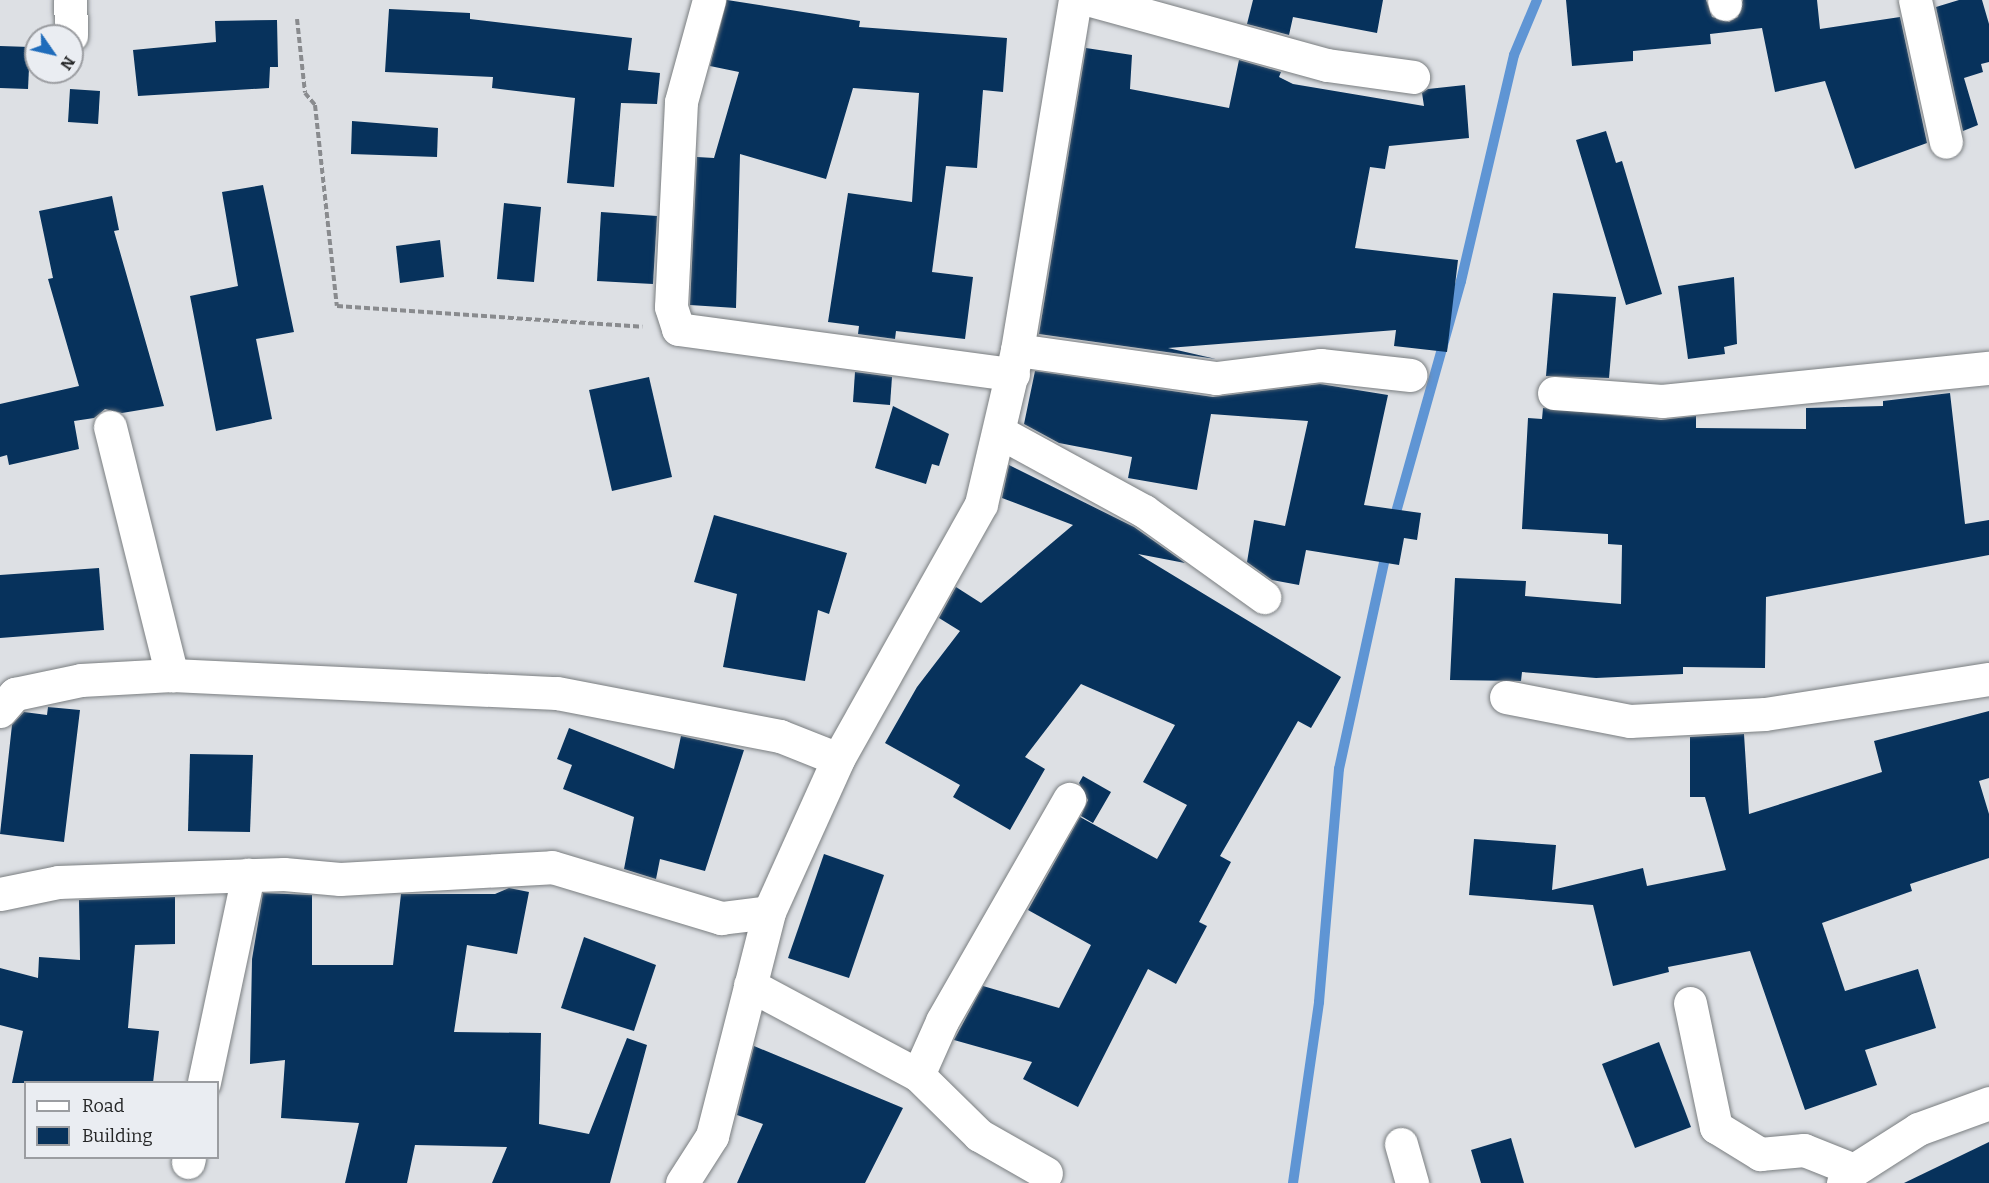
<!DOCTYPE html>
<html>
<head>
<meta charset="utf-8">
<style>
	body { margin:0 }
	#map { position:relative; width:1989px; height:1183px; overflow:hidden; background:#dde0e4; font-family:Bitter,serif }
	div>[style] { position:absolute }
	.stream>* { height:10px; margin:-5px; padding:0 5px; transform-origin:5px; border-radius:5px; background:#5f95d4 }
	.building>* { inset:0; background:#07325c }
	.path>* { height:4px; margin-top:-2px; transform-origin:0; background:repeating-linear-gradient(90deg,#898b8e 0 6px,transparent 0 9px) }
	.roads { filter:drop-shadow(0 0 2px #7a7e81) drop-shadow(0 0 2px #7a7e81) }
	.minor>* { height:33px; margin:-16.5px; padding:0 16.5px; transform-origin:16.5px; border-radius:16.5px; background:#fff }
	span { translate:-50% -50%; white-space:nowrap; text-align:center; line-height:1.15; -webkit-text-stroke:6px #eaedf2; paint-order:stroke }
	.legend { position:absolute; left:24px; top:1081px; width:195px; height:78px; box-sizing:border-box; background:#eaedf2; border:2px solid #9b9da1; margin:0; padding:8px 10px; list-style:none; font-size:18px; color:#252627 }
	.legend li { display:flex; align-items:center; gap:12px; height:30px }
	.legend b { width:30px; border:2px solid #9b9da1 }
	.north { position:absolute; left:24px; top:24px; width:60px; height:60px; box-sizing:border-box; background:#eaedf2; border:2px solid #9b9da1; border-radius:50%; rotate:124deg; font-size:16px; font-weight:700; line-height:24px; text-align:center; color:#252627 }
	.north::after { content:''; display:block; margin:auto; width:21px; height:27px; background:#1f6cbb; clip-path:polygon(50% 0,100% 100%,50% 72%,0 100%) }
</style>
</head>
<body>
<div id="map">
	<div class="stream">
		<i style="left:1393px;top:523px;width:251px;rotate:-74.3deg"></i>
		<i style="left:1461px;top:281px;width:232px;rotate:-76.8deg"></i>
		<i style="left:1514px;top:55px;width:60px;rotate:-67.3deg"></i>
		<i style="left:1293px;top:1183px;width:183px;rotate:-81.8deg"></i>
		<i style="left:1319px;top:1002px;width:234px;rotate:-85.1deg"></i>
		<i style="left:1339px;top:769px;width:225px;rotate:-77.7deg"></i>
	</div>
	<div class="building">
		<i style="clip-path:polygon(727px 0,860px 21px,859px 27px,1007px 38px,1003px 92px,983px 90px,977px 168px,946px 166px,932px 272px,973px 277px,965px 339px,896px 331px,895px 339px,858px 334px,859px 326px,828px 322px,848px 193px,912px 202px,919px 93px,853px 88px,826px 179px,740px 154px,736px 308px,690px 305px,697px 157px,714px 158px,739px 72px,710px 66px)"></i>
		<i style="clip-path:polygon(1253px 0,1383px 0,1377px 33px,1293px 17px,1289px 35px,1247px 24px)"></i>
		<i style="clip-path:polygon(1566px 0,1706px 0,1712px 17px,1729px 22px,1738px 17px,1743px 0,1817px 0,1820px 29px,1900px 17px,1927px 143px,1855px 169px,1825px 81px,1775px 92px,1762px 28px,1710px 34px,1711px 44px,1633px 51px,1633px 61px,1572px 66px)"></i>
		<i style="clip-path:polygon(1959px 0,1982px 0,1989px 24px,1989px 62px,1981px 64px,1983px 72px,1964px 78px,1978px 125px,1963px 131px,1936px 7px)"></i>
		<i style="clip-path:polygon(389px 9px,470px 13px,470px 19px,632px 38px,628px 70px,660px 73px,657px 104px,621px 103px,614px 187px,567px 183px,575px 98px,492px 88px,493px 77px,385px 72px)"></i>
		<i style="clip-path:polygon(277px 20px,278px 67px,270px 67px,269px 88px,138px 96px,133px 50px,216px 42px,215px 21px)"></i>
		<i style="clip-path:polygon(0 46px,30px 47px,28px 89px,0 88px)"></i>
		<i style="clip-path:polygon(1086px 48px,1132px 55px,1130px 89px,1229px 108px,1239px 60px,1281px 72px,1279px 77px,1293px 84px,1424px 106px,1422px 93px,1428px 89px,1465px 85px,1469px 138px,1389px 146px,1385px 169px,1370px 167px,1355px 248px,1458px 260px,1447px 352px,1394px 346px,1396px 330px,1168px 348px,1216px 359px,1039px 334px)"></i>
		<i style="clip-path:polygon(70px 89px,100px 91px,98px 124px,68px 122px)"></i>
		<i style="clip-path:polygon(352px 121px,438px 128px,437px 157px,351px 154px)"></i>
		<i style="clip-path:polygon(1606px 131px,1616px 163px,1622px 161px,1662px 294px,1626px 305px,1576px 140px)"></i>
		<i style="clip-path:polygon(263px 185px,294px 332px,256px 339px,272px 419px,216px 431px,190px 296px,238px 286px,222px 192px)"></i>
		<i style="clip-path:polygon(112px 196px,119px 230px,114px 231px,164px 406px,122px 413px,105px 409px,94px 418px,74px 421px,79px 449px,9px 465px,7px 455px,0 457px,0 404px,79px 386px,48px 279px,53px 278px,39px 211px)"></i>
		<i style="clip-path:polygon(504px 203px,541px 207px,534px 282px,497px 279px)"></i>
		<i style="clip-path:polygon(601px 212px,657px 216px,653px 284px,597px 281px)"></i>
		<i style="clip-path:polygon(440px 240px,444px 277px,400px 283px,396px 246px)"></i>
		<i style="clip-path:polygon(1734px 277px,1737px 344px,1724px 347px,1725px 354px,1688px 359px,1678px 286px)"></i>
		<i style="clip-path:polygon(1553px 293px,1616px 297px,1609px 378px,1546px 376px)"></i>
		<i style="clip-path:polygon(1035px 371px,1213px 397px,1320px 384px,1388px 395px,1364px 505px,1421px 513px,1417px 540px,1404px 538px,1399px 565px,1306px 550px,1299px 585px,1272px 580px,1247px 562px,1254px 520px,1285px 526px,1308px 421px,1211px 414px,1197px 490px,1128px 478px,1132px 457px,1059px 443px,1024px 424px)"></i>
		<i style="clip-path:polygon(855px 372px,892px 377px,890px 405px,853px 402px)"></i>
		<i style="clip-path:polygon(649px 377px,672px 477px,612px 491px,589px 390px)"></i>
		<i style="clip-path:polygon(1950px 393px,1965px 524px,1989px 520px,1989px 555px,1766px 597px,1765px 668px,1683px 667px,1683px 674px,1596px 678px,1522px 672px,1521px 681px,1450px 680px,1455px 578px,1526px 581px,1525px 596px,1621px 604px,1622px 545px,1608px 544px,1608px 534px,1522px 529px,1528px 418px,1542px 419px,1543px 408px,1661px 420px,1696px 416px,1696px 428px,1806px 429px,1806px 408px,1883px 406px,1883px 401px)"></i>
		<i style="clip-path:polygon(893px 406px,949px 434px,939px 466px,932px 464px,926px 484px,875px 468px)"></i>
		<i style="clip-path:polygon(1009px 465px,1134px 527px,1185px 563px,1138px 554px,1341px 677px,1311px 728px,1298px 721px,1220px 856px,1231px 862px,1199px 922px,1207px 926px,1176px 984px,1148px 969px,1078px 1107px,1023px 1079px,1032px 1062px,954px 1040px,983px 986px,1059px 1008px,1091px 945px,1028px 910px,1080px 817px,1157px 859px,1187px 805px,1143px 782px,1175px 725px,1081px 684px,1025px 757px,1045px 769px,1010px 830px,953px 797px,960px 785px,885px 743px,917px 687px,960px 631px,939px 618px,956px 587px,981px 603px,1073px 525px,1002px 498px)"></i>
		<i style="clip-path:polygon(714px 515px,847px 553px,829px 614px,818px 610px,805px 681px,723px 667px,737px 594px,694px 582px)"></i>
		<i style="clip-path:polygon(99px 568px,104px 630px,0 638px,0 575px)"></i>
		<i style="clip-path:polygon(48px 707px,80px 710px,64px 842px,0 834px,12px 725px,24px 712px,47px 715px)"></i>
		<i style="clip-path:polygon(1989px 711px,1989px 778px,1979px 781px,1989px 814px,1989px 858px,1910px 884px,1912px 891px,1822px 923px,1845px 991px,1918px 969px,1936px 1028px,1865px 1050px,1877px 1085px,1805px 1110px,1750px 951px,1668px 967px,1669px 972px,1613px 986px,1593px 905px,1469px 895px,1474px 839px,1556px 845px,1552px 890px,1643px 868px,1647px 886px,1726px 870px,1705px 797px,1690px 797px,1690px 737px,1744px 734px,1749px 814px,1882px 772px,1874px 741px)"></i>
		<i style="clip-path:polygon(569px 728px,674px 769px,681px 736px,744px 750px,705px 871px,660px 859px,656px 879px,624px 869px,634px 817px,563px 789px,572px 765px,557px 759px)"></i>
		<i style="clip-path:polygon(190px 754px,253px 755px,250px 832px,188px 831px)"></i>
		<i style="clip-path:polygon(1083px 776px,1111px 792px,1093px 823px,1081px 816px,1088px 800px,1079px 783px)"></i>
		<i style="clip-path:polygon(824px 854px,884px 875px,849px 978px,788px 958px)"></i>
		<i style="clip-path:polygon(509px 888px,529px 892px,517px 954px,467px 945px,454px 1032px,541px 1033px,539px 1124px,589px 1134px,627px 1038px,647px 1045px,610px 1183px,492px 1183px,507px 1147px,415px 1145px,407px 1183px,345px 1183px,359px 1123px,281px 1118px,285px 1060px,250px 1064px,252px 959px,263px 893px,312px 895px,312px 965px,393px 965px,401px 894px,495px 894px)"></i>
		<i style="clip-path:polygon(175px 897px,175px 944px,135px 945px,128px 1028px,159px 1031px,153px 1083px,12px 1083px,23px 1031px,0 1025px,0 968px,38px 978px,39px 957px,80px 960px,79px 900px)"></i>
		<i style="clip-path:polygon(584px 937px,656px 965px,634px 1031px,561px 1008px)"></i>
		<i style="clip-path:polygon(1659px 1042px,1691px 1127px,1635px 1148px,1602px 1064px)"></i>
		<i style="clip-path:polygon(754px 1046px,903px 1108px,865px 1183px,737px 1183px,763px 1124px,737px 1115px)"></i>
		<i style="clip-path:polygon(1511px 1138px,1524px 1183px,1481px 1183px,1471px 1150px)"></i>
		<i style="clip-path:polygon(1989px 1142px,1989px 1183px,1904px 1183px)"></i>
	</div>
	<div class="path">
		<i style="left:297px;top:19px;width:74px;rotate:83.8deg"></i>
		<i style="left:305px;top:93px;width:16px;rotate:50deg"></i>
		<i style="left:315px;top:105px;width:202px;rotate:83.8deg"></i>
		<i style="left:337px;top:306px;width:306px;rotate:3.9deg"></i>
	</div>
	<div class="roads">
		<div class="minor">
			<i style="left:70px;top:0;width:35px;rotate:88deg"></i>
			<i style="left:709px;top:0;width:106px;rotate:105.4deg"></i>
			<i style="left:681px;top:102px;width:205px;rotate:92.8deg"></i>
			<i style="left:671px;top:307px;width:23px;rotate:72deg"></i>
			<i style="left:678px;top:329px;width:338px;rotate:7.7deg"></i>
			<i style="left:1091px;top:0;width:245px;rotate:15.4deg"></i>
			<i style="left:1327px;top:65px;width:87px;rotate:7.9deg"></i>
			<i style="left:1724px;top:0;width:4px;rotate:76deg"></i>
			<i style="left:1915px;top:0;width:145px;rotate:77.7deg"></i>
			<i style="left:1017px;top:350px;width:201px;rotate:8deg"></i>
			<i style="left:1216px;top:378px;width:105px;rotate:-7.1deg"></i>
			<i style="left:1320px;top:365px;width:91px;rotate:6.3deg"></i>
			<i style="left:1554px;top:393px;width:108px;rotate:4.2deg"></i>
			<i style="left:1662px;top:401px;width:329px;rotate:-5.8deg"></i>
			<i style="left:110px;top:427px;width:256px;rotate:76deg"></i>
			<i style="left:1001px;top:433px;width:163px;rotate:28.6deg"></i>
			<i style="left:1144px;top:511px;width:148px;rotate:35.6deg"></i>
			<i style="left:1506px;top:697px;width:126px;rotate:11deg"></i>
			<i style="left:1630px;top:721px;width:135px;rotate:-3deg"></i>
			<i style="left:1765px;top:714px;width:227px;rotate:-8.9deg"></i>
			<i style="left:0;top:711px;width:23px;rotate:-49deg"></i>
			<i style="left:15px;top:694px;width:67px;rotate:-12deg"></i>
			<i style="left:81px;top:680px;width:91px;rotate:-3.1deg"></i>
			<i style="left:172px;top:675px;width:385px;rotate:2.7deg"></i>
			<i style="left:557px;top:693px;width:227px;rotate:10.9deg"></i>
			<i style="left:780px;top:736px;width:62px;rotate:21.6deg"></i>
			<i style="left:0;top:894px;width:59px;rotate:-11.7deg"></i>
			<i style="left:58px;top:882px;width:226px;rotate:-2deg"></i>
			<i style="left:284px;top:874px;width:56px;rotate:5.1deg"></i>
			<i style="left:340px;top:879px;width:212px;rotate:-3.2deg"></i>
			<i style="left:552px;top:867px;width:177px;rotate:16.8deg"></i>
			<i style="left:721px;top:918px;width:48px;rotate:-7.1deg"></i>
			<i style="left:750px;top:985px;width:191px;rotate:28.2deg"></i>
			<i style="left:918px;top:1075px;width:86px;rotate:44.5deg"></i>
			<i style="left:979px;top:1135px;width:77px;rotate:29.6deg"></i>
			<i style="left:1690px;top:1003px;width:127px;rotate:78.2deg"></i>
			<i style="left:1716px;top:1127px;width:52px;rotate:31.5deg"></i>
			<i style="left:1760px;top:1154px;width:44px;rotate:-5.2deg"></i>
			<i style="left:1804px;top:1150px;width:54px;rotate:21.8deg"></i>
			<i style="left:918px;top:1075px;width:59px;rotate:-66deg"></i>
			<i style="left:942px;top:1021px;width:256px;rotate:-60.2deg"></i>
			<i style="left:204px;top:1082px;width:212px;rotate:-78deg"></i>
			<i style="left:1401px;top:1144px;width:41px;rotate:74.2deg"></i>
			<i style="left:188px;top:1162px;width:4px;rotate:-76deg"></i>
			<i style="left:682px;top:1183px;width:56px;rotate:-57.4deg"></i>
			<i style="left:712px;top:1136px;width:231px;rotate:-75.7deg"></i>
			<i style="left:769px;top:912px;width:168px;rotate:-65.7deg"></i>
			<i style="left:838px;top:759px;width:292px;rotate:-60.7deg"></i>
			<i style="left:981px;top:504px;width:158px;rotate:-76.8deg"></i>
			<i style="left:1017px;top:350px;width:355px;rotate:-80.6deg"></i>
			<i style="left:1843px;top:1183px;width:17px;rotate:-50deg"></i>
			<i style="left:1854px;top:1170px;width:76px;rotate:-32.6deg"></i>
			<i style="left:1918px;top:1129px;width:76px;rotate:-20.1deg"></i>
		</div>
	</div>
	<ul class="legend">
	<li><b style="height:8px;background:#fff"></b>Road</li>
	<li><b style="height:16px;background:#07325c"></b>Building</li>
	</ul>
	<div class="north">N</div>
</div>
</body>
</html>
